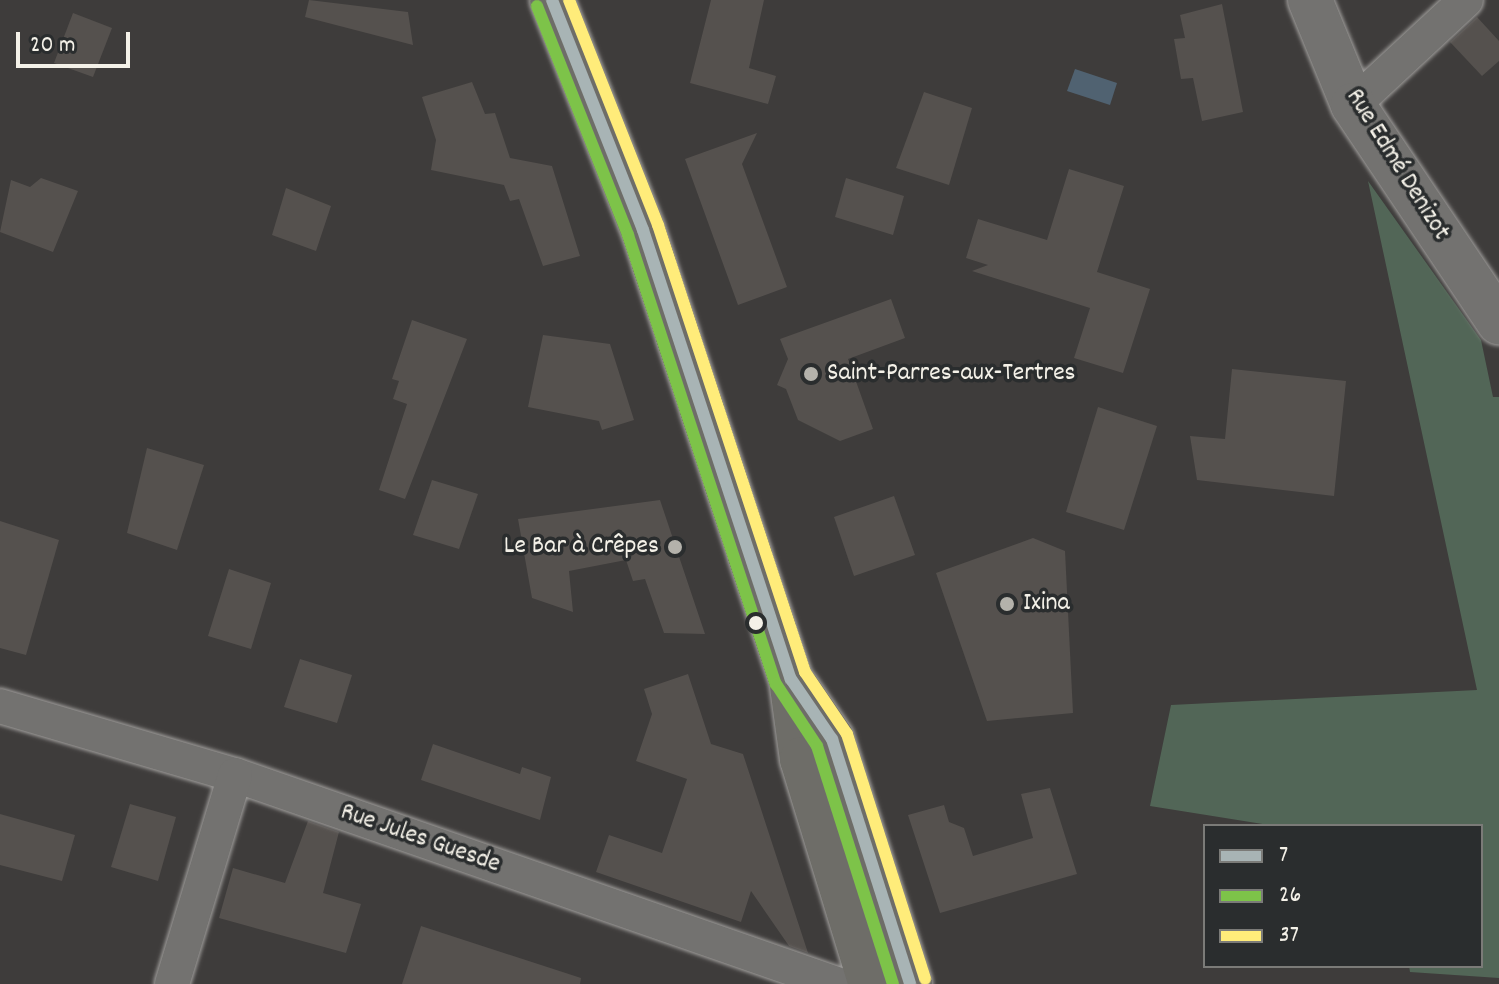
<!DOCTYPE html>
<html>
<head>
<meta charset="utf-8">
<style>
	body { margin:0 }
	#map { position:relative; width:1499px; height:984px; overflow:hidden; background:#3e3c3b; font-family:Dekko,sans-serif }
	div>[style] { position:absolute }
	.green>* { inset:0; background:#526657 }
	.water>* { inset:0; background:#506271 }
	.building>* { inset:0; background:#55514e }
	.roads { filter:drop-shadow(0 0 2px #a09e9c) drop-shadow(0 0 2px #a09e9c) }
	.street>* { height:34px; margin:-17px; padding:0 17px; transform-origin:17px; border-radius:17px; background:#737270 }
	.secondary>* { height:44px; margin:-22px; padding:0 22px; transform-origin:22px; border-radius:22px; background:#737270 }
	.primary>* { height:44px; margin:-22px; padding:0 22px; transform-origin:22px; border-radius:22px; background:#6e6d68 }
	.bus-1>* { height:12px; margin:-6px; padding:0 6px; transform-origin:6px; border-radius:6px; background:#a8b4b5 }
	.bus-2>* { height:12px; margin:-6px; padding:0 6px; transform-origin:6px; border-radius:6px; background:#7dc349 }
	.bus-3>* { height:12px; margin:-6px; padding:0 6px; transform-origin:6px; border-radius:6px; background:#ffec7a }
	.dots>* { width:22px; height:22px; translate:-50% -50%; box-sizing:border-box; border:4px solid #2a2d2e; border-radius:50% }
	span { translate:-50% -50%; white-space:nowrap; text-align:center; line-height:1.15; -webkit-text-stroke:7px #2a2d2e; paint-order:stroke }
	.street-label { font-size:26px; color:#f4f1e8 }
	.poi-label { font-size:26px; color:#f4f1e8 }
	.left { translate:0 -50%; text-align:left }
	.right { translate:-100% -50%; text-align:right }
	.legend { position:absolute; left:1203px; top:824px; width:280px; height:144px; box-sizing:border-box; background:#2a2d2e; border:2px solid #7b7b78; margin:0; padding:10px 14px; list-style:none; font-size:24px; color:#f4f1e8 }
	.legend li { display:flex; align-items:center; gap:16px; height:40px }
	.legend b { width:40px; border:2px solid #7b7b78 }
	.scale { position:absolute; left:16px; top:32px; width:114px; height:36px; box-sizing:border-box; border:4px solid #f4f1e8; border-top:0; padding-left:10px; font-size:24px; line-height:28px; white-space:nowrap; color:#f4f1e8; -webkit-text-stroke:6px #2a2d2e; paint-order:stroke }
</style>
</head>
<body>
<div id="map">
	<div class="green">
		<i style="clip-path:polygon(1368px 181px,1481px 340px,1493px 397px,1499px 397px,1499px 978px,1410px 972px,1409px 966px,1481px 966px,1481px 826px,1275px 826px,1150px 806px,1171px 705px,1477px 690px)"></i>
	</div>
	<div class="water">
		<i style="clip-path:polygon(1075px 69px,1117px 83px,1110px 105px,1067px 91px)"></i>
	</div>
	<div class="building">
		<i style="clip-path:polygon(309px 0,408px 12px,413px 45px,305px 17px)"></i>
		<i style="clip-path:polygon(711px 0,764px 0,749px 68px,776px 76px,768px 104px,690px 83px)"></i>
		<i style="clip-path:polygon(1222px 4px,1243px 112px,1202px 121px,1193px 78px,1181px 79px,1174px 39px,1185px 38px,1180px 15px)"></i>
		<i style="clip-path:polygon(73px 13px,112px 28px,93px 77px,54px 63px)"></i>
		<i style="clip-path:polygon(1477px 17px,1499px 41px,1499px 61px,1482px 76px,1450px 42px)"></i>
		<i style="clip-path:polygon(472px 82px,485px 114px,495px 113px,510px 158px,552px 166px,580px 256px,543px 266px,519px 199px,510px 201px,504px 185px,431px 170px,436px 140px,422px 97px)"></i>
		<i style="clip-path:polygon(924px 92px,972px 108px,949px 185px,896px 168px)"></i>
		<i style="clip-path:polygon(757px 133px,742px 164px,787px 287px,738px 305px,685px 159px)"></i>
		<i style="clip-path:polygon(1069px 169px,1124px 186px,1097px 272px,1150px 289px,1123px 373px,1074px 358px,1090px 308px,972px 271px,988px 265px,966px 258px,978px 219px,1047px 240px)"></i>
		<i style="clip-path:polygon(41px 178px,78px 191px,53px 252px,0 232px,11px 180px,30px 187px)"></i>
		<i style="clip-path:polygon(846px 178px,904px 196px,893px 235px,835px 217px)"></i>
		<i style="clip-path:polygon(286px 188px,331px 206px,316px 251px,272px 235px)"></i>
		<i style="clip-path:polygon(891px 299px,905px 338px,848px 359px,873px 429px,840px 441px,798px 420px,786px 389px,777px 385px,788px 359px,780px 339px)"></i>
		<i style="clip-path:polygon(412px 320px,467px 339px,405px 499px,379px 490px,407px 404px,393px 399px,399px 381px,392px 379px)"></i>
		<i style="clip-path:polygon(543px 335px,610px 344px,634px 420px,602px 430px,599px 421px,528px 407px)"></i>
		<i style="clip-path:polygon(1232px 369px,1346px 381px,1334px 496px,1197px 480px,1190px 436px,1225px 439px)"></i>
		<i style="clip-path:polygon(1098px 407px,1157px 426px,1124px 530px,1066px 512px)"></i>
		<i style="clip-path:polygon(147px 448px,204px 465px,177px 550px,127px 533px)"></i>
		<i style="clip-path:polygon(432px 480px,478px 494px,459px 549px,413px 535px)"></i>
		<i style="clip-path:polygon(894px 496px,915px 555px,854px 576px,834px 517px)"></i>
		<i style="clip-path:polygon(660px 500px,705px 634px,664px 633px,645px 579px,633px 581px,626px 560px,569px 571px,573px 612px,532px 598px,518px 519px)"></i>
		<i style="clip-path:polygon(0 521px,59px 540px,26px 655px,0 648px)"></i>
		<i style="clip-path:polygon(1033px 538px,1065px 551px,1073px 713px,987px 721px,936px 573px)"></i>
		<i style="clip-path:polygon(229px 569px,271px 583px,251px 649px,208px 636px)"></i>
		<i style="clip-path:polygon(300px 659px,352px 675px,337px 723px,284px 707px)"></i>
		<i style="clip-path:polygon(688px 674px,711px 744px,743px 754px,808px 953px,789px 946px,751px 891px,741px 922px,596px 872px,609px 835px,662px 853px,687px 779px,636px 761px,652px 714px,644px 689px)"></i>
		<i style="clip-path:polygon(433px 744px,520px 774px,522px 767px,551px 777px,540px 820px,421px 780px)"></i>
		<i style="clip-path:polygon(1050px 788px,1077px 874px,940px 913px,908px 815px,944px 805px,949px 822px,964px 828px,973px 856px,1033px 838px,1021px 794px)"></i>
		<i style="clip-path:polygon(130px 804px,176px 817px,158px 881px,111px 867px)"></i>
		<i style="clip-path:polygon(0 814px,75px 835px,62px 881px,0 865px)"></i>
		<i style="clip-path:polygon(308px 821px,339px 832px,323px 893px,361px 904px,346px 953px,219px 918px,233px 868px,285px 883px)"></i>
		<i style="clip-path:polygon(421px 926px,581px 978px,580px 984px,402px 984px)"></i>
	</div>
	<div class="roads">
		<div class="street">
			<i style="left:1353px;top:105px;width:154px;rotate:-42.9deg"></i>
			<i style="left:0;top:706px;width:245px;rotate:16.4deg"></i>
			<i style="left:235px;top:775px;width:637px;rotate:19.15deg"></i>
			<i style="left:172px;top:984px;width:218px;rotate:-73.2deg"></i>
		</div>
		<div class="secondary">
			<i style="left:1310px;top:0;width:113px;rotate:67.7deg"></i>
			<i style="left:1353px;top:105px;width:262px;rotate:56.1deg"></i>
		</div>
		<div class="primary">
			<i style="left:552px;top:0;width:247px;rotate:68.4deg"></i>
			<i style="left:643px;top:230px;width:473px;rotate:71.8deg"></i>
			<i style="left:791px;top:679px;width:81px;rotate:82.2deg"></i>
			<i style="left:802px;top:759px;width:235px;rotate:73deg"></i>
			<i style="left:797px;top:688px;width:62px;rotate:55.5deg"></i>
			<i style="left:832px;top:739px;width:257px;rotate:72.3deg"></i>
		</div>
	</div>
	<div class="bus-1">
		<i style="left:552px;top:0;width:247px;rotate:68.4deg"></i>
		<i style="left:643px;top:230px;width:473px;rotate:71.8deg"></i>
		<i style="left:791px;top:679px;width:73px;rotate:55.7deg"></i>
		<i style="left:832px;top:739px;width:257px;rotate:72.3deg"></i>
	</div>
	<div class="bus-2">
		<i style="left:537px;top:6px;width:246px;rotate:68.3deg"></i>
		<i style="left:628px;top:235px;width:473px;rotate:71.8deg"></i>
		<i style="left:776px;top:684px;width:74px;rotate:56.5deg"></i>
		<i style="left:817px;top:746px;width:250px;rotate:72.3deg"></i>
	</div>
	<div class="bus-3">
		<i style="left:569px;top:0;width:242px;rotate:68.4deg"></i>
		<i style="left:658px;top:225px;width:471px;rotate:71.8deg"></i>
		<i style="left:805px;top:672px;width:75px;rotate:55.9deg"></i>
		<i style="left:847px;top:734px;width:257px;rotate:72.3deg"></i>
	</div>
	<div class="dots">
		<i style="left:811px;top:374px;background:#b4b2ab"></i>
		<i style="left:675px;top:547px;background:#b4b2ab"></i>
		<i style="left:1007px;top:604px;background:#b4b2ab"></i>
		<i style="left:756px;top:623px;background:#f4f1e8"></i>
	</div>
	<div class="street-label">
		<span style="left:1397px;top:165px;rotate:58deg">Rue Edmé Denizot</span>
		<span style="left:420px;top:839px;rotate:19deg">Rue Jules Guesde</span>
	</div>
	<div class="poi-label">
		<span class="left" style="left:827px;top:374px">Saint-Parres-aux-Tertres</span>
		<span class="right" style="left:659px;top:547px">Le Bar à Crêpes</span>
		<span class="left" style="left:1023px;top:604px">Ixina</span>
	</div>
	<ul class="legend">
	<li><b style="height:10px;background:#a8b4b5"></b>7</li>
	<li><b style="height:10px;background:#7dc349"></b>26</li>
	<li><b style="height:10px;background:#ffec7a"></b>37</li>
	</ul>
	<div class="scale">20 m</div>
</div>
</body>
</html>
